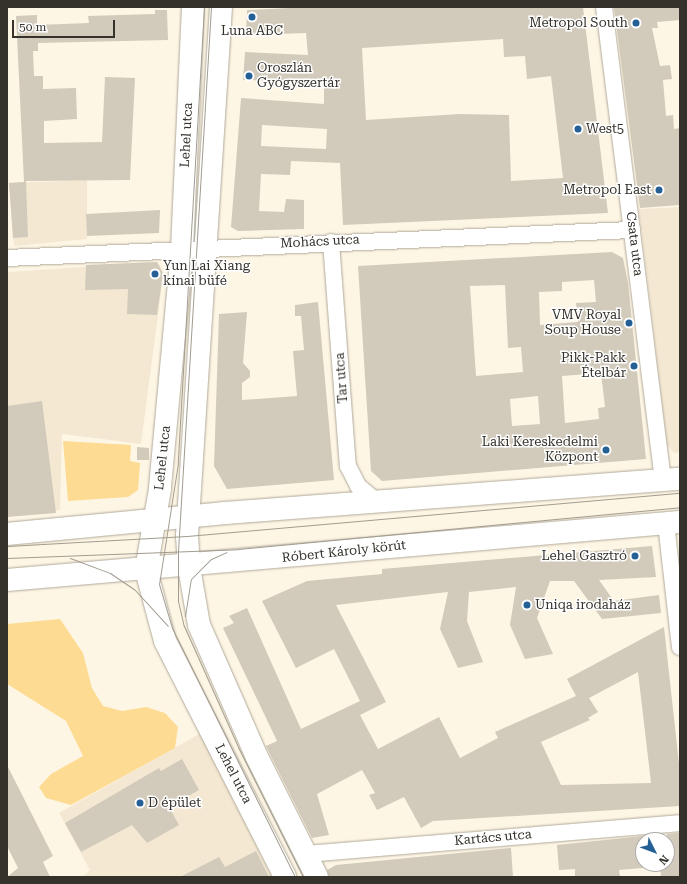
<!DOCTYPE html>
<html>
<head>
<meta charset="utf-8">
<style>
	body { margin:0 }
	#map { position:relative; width:687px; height:884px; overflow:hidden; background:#fef6e5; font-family:"Roboto Serif",serif }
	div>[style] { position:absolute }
	.built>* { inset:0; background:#f4e8d2 }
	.green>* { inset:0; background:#fddb93 }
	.building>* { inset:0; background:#d2caba }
	.roads { filter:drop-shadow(0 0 1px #b0a999) drop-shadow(0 0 1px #b0a999) }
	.minor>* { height:16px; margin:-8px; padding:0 8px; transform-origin:8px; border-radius:8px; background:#fff }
	.secondary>* { height:22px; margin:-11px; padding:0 11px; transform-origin:11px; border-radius:11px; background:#fff }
	.primary>* { height:22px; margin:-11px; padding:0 11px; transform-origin:11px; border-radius:11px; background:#fff }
	.tram>* { height:1px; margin:-0.5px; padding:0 0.5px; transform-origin:0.5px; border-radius:0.5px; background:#a29c90 }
	.dots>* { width:11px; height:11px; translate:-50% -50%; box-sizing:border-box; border:2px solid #fff; border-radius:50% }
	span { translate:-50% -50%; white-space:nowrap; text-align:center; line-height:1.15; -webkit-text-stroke:3px #fff; paint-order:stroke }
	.poi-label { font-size:13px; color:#35322c }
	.right { translate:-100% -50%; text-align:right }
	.left { translate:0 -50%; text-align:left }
	.street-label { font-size:13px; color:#35322c }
	.frame { position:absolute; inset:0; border:8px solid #35322c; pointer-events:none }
	.north { position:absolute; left:635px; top:832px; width:40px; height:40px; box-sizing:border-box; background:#fff; border:1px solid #aeadab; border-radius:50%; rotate:132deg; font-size:11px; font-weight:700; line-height:16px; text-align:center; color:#35322c }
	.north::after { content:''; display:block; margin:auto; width:14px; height:18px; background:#245f96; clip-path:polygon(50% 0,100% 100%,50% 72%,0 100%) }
	.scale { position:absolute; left:12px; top:20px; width:103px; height:18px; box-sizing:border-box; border:2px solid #35322c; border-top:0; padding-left:5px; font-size:12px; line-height:14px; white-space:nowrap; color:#35322c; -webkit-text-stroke:3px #fff; paint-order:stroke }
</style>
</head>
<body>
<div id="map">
	<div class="built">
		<i style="clip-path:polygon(87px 180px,87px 239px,14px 246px,9px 183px)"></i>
		<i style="clip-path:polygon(680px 207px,680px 452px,674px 453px,667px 445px,639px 209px)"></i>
		<i style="clip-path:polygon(157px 262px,161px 267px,162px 285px,141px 444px,62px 434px,60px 510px,7px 515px,7px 272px)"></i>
		<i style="clip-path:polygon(201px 733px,272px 877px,83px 877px,90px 870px,59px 813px)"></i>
	</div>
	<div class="green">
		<i style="clip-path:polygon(63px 441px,131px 445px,130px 461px,140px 463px,138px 490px,128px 497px,68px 501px)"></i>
		<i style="clip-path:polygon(60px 619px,83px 653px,92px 688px,103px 706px,122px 711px,146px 707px,165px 713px,178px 727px,175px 748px,71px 805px,46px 798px,39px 787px,51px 774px,83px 756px,66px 721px,7px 684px,7px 624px)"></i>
	</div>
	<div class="building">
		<i style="clip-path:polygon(evenodd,310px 7px,583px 7px,608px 213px,343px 225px,340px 163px,291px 161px,290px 175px,261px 174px,259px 211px,284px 212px,286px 199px,304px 200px,304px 229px,238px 231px,231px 227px,241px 98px,324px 104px,324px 82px,243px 80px,245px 52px,308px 55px,306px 33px,246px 35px,247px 10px,310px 7px,503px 39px,504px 57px,525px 56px,527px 79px,551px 76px,563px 178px,511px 181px,509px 115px,460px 114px,366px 120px,362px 48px,503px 39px,310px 7px,262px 125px,327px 129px,326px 149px,261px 146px,262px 125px)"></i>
		<i style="clip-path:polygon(614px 7px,680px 7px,680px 20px,657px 22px,658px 28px,652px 28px,660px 66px,670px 65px,672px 79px,663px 80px,666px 116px,673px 115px,674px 129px,680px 128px,680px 205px,640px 208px)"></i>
		<i style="clip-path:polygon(155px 10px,167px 10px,168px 40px,38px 43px,38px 51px,33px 51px,34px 76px,43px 76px,43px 89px,76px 88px,77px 119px,44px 121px,44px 143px,102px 142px,105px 77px,135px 78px,130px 180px,26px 181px,28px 237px,13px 238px,9px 183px,24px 182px,16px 16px,37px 15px,37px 25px,89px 23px,88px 16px,155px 14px)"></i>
		<i style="clip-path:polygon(160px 210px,159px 233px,87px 236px,86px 214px)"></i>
		<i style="clip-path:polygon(evenodd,612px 252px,623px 258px,628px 283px,646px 459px,382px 481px,371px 471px,358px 266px,612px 252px,594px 280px,596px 302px,576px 303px,578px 322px,540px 325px,539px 292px,562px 291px,562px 282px,594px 280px,612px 252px,505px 285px,508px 348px,521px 347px,523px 372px,476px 376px,470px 286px,505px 285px,612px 252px,601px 373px,605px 407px,598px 408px,599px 419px,565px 423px,562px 376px,601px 373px,612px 252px,538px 396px,540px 424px,512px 426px,510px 399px,538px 396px)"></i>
		<i style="clip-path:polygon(157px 262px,163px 273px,157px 315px,127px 314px,128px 289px,85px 290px,86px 265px)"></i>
		<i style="clip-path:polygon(318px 302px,334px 480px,227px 489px,214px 466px,219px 314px,247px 312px,243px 363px,250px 371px,250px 377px,242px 383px,242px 400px,297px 396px,293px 351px,304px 350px,301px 316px,295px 316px,295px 305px)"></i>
		<i style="clip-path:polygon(42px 401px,56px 513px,7px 517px,7px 406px)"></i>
		<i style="clip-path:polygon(137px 447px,149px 448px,149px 460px,137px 460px)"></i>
		<i style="clip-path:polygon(evenodd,652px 546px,656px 577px,599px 580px,614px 601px,659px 595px,661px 613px,602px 619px,574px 581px,550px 581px,537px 618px,553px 654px,525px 659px,510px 625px,516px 587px,469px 592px,467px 621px,483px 662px,458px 668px,440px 629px,448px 592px,336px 605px,386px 702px,360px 715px,378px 749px,439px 717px,460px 758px,498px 738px,495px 732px,576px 696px,567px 679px,664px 627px,680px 773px,680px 806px,433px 821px,421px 828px,404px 797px,377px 810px,369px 795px,375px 793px,362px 770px,317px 794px,329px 835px,312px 838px,266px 746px,277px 741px,223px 628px,234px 623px,229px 616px,247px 608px,301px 729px,360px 701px,334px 649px,296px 668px,262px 601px,307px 581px,382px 574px,382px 569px,652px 546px,638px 672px,651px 783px,561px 785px,541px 742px,590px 720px,588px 718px,598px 712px,589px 698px,638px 672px)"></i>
		<i style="clip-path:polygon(182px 759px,199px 790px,169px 807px,179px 825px,147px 843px,132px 825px,81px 852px,65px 823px,159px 768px,161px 771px)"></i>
		<i style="clip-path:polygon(7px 765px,53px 856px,43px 862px,50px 877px,7px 877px,18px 868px,7px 846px)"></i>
		<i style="clip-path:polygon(680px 833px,680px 876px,661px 877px,660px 864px,667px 864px,667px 834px)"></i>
		<i style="clip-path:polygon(643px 836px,643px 868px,619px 870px,620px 877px,575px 877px,575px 869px,559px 870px,557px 845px)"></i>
		<i style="clip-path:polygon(511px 848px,513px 877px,329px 877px,327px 870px,336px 865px)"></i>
		<i style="clip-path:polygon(256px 851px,269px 877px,180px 877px,219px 857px,225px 867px)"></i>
	</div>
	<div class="roads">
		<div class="minor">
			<i style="left:604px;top:7px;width:478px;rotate:82.9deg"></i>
			<i style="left:331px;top:242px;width:225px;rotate:85.7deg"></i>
			<i style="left:348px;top:466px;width:22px;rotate:63deg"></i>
			<i style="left:358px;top:486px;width:26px;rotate:40deg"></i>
			<i style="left:7px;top:258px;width:626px;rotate:-2.57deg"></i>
			<i style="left:666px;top:523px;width:125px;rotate:83.6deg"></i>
			<i style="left:305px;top:854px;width:376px;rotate:-4.7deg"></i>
		</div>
		<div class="secondary">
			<i style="left:193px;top:7px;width:243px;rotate:92.6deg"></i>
			<i style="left:182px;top:250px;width:240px;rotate:95.3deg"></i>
			<i style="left:160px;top:489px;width:82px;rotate:99.8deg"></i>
			<i style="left:146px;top:570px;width:73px;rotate:75deg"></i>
			<i style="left:165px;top:641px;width:265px;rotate:63deg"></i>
			<i style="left:221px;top:7px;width:530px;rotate:93.68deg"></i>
			<i style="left:187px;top:536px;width:31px;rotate:86deg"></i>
			<i style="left:189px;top:567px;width:59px;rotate:80.2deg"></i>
			<i style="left:199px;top:625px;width:144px;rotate:66.3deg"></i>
			<i style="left:257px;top:757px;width:134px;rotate:63.4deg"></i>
		</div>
		<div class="primary">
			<i style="left:7px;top:534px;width:219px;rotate:-5.5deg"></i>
			<i style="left:225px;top:513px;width:456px;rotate:-4.3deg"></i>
			<i style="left:7px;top:580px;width:675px;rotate:-4.93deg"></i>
		</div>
	</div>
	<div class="tram">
		<i style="left:204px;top:7px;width:457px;rotate:93.3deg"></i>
		<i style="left:178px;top:463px;width:122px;rotate:98.9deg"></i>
		<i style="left:159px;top:584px;width:46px;rotate:73.5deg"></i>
		<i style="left:172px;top:628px;width:278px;rotate:63.7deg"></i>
		<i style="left:211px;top:7px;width:546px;rotate:93.47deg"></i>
		<i style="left:178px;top:552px;width:49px;rotate:90deg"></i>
		<i style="left:178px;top:601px;width:26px;rotate:77deg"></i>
		<i style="left:184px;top:626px;width:133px;rotate:65.9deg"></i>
		<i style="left:238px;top:747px;width:145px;rotate:63.4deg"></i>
		<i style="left:7px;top:546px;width:180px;rotate:-3.2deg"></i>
		<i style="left:187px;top:536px;width:495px;rotate:-5deg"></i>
		<i style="left:7px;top:558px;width:231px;rotate:-2.2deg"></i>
		<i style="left:238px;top:549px;width:444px;rotate:-5.4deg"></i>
		<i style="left:70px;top:558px;width:43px;rotate:20.6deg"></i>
		<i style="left:110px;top:573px;width:29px;rotate:34deg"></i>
		<i style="left:134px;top:589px;width:50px;rotate:47.4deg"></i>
		<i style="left:185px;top:616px;width:37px;rotate:-81deg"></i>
		<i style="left:191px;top:579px;width:28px;rotate:-45deg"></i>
		<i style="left:211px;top:559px;width:17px;rotate:-24deg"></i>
	</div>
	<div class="dots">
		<i style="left:252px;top:17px;background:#245f96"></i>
		<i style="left:636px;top:23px;background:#245f96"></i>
		<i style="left:249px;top:76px;background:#245f96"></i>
		<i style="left:578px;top:129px;background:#245f96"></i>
		<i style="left:659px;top:190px;background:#245f96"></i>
		<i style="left:155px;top:274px;background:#245f96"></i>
		<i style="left:629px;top:323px;background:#245f96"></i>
		<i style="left:634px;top:366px;background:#245f96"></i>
		<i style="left:606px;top:450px;background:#245f96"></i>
		<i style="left:635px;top:556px;background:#245f96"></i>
		<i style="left:527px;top:605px;background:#245f96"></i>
		<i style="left:140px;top:803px;background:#245f96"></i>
	</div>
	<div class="poi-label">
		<span class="right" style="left:628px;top:23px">Metropol South</span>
		<span style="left:252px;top:31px">Luna ABC</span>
		<span class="left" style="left:257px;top:76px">Oroszlán<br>Gyógyszertár</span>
		<span class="left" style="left:586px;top:129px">West5</span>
		<span class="right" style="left:651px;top:190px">Metropol East</span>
		<span class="left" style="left:163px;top:274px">Yun Lai Xiang<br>kínai büfé</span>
		<span class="right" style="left:621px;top:323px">VMV Royal<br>Soup House</span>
		<span class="right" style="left:626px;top:366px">Pikk-Pakk<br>Ételbár</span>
		<span class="right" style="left:598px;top:450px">Laki Kereskedelmi<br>Központ</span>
		<span class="right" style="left:627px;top:556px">Lehel Gasztró</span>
		<span class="left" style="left:535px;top:605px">Uniqa irodaház</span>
		<span class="left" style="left:148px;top:803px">D épület</span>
	</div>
	<div class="street-label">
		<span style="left:187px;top:135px;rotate:-87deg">Lehel utca</span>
		<span style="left:320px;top:242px;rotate:-3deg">Mohács utca</span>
		<span style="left:634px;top:244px;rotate:83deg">Csata utca</span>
		<span style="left:342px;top:378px;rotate:-94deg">Tar utca</span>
		<span style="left:163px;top:458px;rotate:-84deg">Lehel utca</span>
		<span style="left:344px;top:552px;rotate:-6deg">Róbert Károly körút</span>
		<span style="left:233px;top:774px;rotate:63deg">Lehel utca</span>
		<span style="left:493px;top:838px;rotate:-5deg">Kartács utca</span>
	</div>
	<div class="frame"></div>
	<div class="north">N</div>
	<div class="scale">50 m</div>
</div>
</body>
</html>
